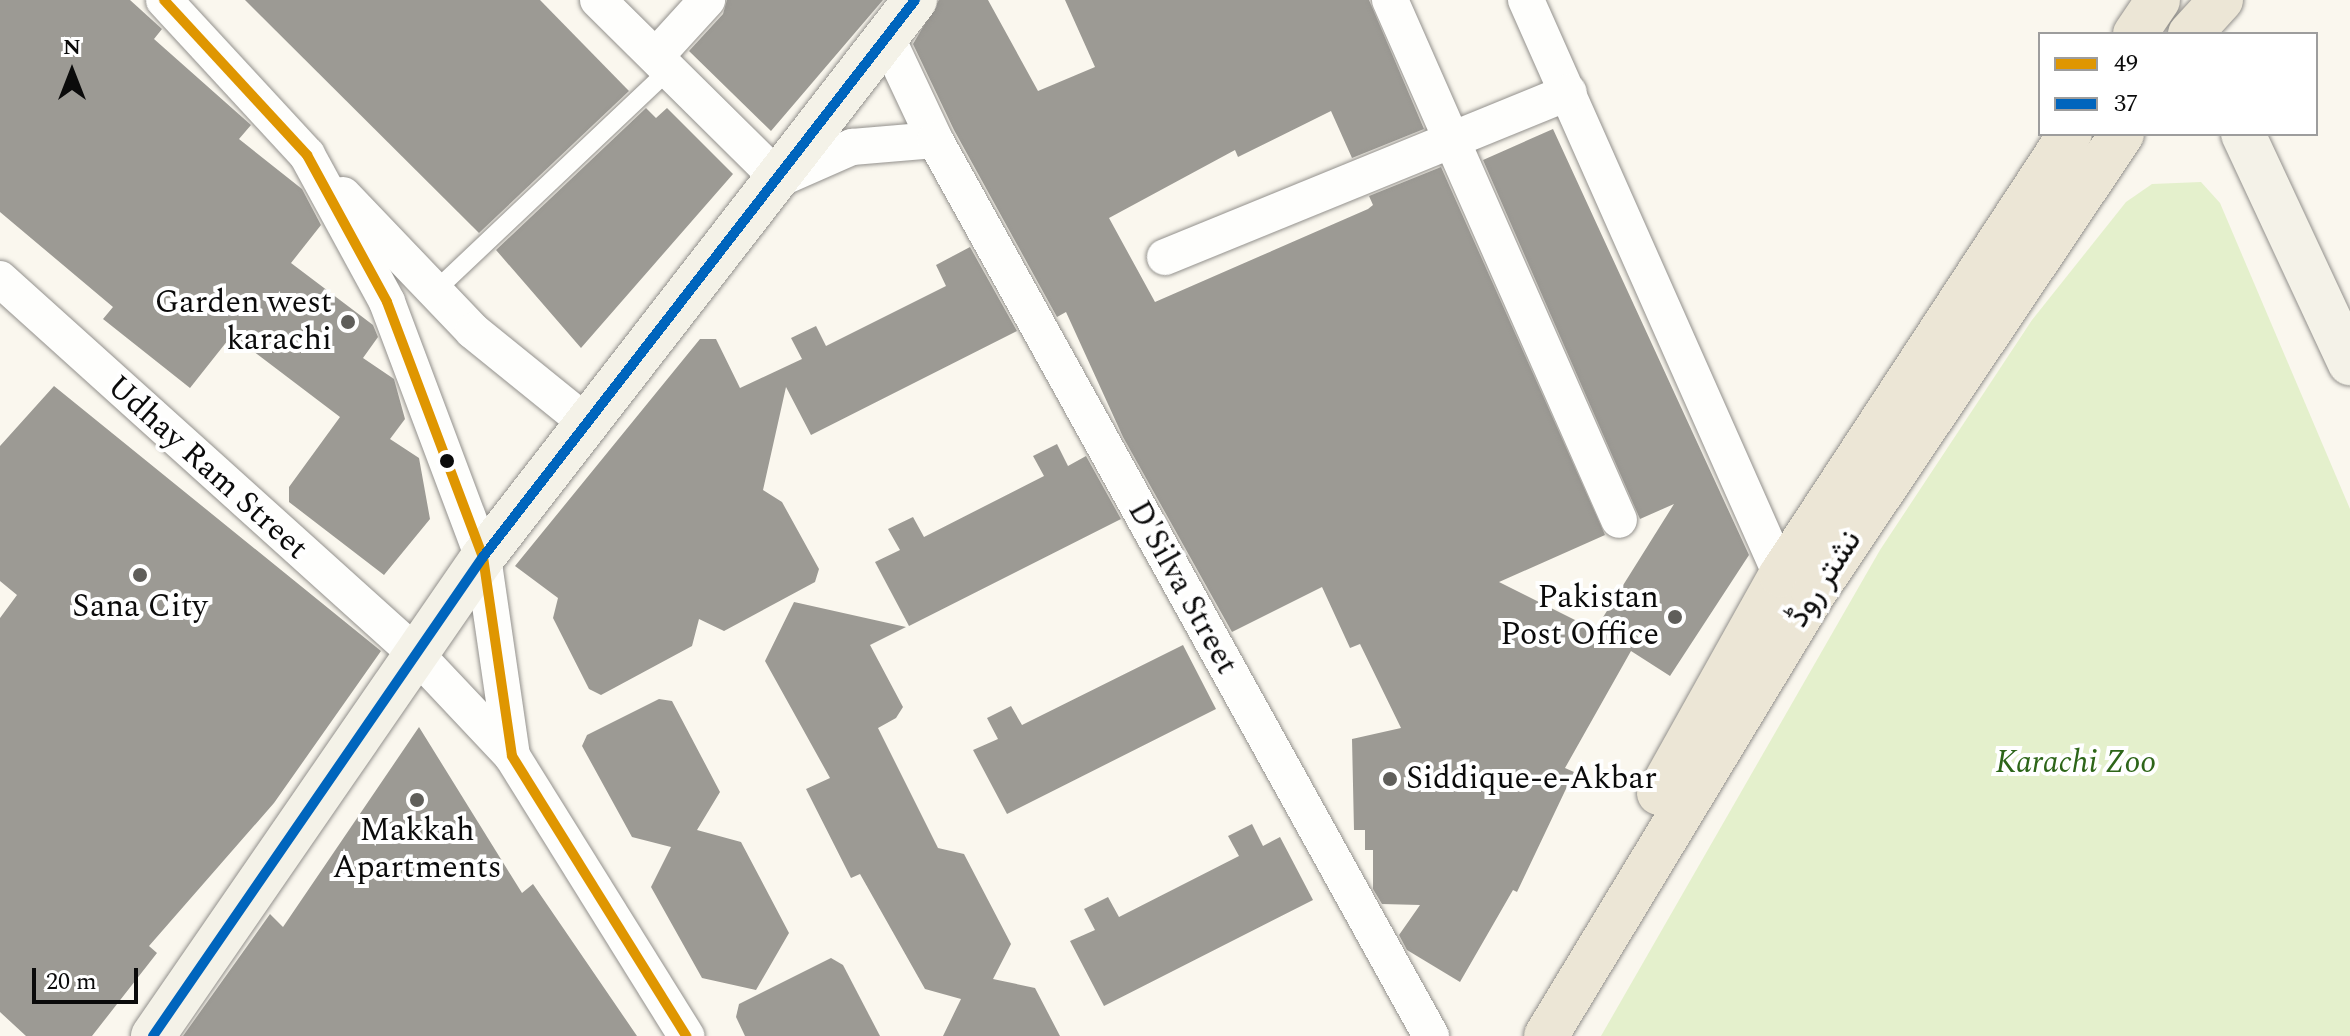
<!DOCTYPE html>
<html>
<head>
<meta charset="utf-8">
<style>
	body { margin:0 }
	#map { position:relative; width:2350px; height:1036px; overflow:hidden; background:#faf7ee; font-family:Spectral,Vazirmatn,serif }
	div>[style] { position:absolute }
	.green>* { inset:0; background:#e4f0cc }
	.building>* { inset:0; background:#9c9a94 }
	.roads { filter:drop-shadow(0 0 2px #93918d) drop-shadow(0 0 2px #93918d) }
	.lane>* { height:18px; margin:-9px; padding:0 9px; transform-origin:9px; border-radius:9px; background:#fefefc }
	.street>* { height:36px; margin:-18px; padding:0 18px; transform-origin:18px; border-radius:18px; background:#fefefc }
	.secondary>* { height:44px; margin:-22px; padding:0 22px; transform-origin:22px; border-radius:22px; background:#f4f2e8 }
	.primary>* { height:44px; margin:-22px; padding:0 22px; transform-origin:22px; border-radius:22px; background:#ece6d6 }
	.bus-1>* { height:10px; margin:-5px; padding:0 5px; transform-origin:5px; border-radius:5px; background:#df9601 }
	.bus-2>* { height:10px; margin:-5px; padding:0 5px; transform-origin:5px; border-radius:5px; background:#0065bd }
	.dots>* { width:22px; height:22px; translate:-50% -50%; box-sizing:border-box; border:4px solid #fff; border-radius:50% }
	span { translate:-50% -50%; white-space:nowrap; text-align:center; line-height:1.15; -webkit-text-stroke:8px #fff; paint-order:stroke }
	.poi-label { font-size:32px; color:#0b0b0b }
	.right { translate:-100% -50%; text-align:right }
	.left { translate:0 -50%; text-align:left }
	.street-label { font-size:32px; color:#0b0b0b }
	.park-label { font-size:32px; color:#2d6519; font-style:italic }
	.legend { position:absolute; left:2038px; top:32px; width:280px; height:104px; box-sizing:border-box; background:#fff; border:2px solid #9d9d9d; margin:0; padding:10px 14px; list-style:none; font-size:24px; color:#0b0b0b }
	.legend li { display:flex; align-items:center; gap:16px; height:40px }
	.legend b { width:40px; border:2px solid #9d9d9d }
	.north { position:absolute; left:32px; top:32px; width:80px; height:80px; -webkit-text-stroke:6px #fff; paint-order:stroke; rotate:0deg; font-size:22px; font-weight:700; line-height:32px; text-align:center; color:#0b0b0b }
	.north::after { content:''; display:block; margin:auto; width:28px; height:36px; background:#0b0b0b; clip-path:polygon(50% 0,100% 100%,50% 72%,0 100%) }
	.scale { position:absolute; left:32px; top:968px; width:106px; height:36px; box-sizing:border-box; border:4px solid #0b0b0b; border-top:0; padding-left:10px; font-size:24px; line-height:28px; white-space:nowrap; color:#0b0b0b; -webkit-text-stroke:6px #fff; paint-order:stroke }
</style>
</head>
<body>
<div id="map">
	<div class="green">
		<i style="clip-path:polygon(2201px 182px,2220px 203px,2350px 509px,2350px 1036px,1601px 1036px,1880px 550px,2032px 320px,2126px 202px,2152px 184px)"></i>
	</div>
	<div class="building">
		<i style="clip-path:polygon(0 0,130px 0,162px 29px,154px 39px,251px 125px,239px 139px,302px 189px,321px 225px,291px 263px,373px 325px,378px 337px,363px 358px,394px 379px,405px 419px,390px 439px,419px 458px,430px 519px,384px 575px,289px 502px,289px 487px,340px 417px,232px 335px,190px 388px,103px 319px,113px 307px,0 212px)"></i>
		<i style="clip-path:polygon(245px 0,540px 0,629px 91px,479px 233px)"></i>
		<i style="clip-path:polygon(727px 0,883px 0,771px 131px,689px 51px,723px 14px)"></i>
		<i style="clip-path:polygon(939px 0,988px 0,1038px 91px,1095px 67px,1065px 0,1369px 0,1424px 129px,1352px 158px,1331px 111px,1238px 157px,1235px 150px,1109px 218px,1155px 302px,1368px 209px,1373px 205px,1369px 196px,1441px 167px,1605px 535px,1499px 582px,1595px 630px,1674px 504px,1640px 519px,1483px 160px,1553px 129px,1749px 555px,1670px 676px,1631px 651px,1565px 768px,1574px 772px,1517px 892px,1513px 890px,1460px 982px,1407px 950px,1399px 935px,1420px 905px,1382px 904px,1373px 889px,1373px 850px,1365px 850px,1365px 830px,1354px 830px,1352px 739px,1401px 728px,1360px 644px,1350px 648px,1322px 587px,1232px 632px,1123px 437px,1066px 312px,1057px 317px,954px 130px,913px 44px)"></i>
		<i style="clip-path:polygon(646px 108px,656px 118px,667px 108px,733px 174px,581px 348px,496px 250px)"></i>
		<i style="clip-path:polygon(970px 247px,1017px 331px,811px 435px,786px 387px,763px 490px,782px 502px,819px 569px,815px 582px,724px 631px,699px 619px,692px 646px,601px 695px,589px 689px,553px 618px,558px 598px,515px 566px,700px 339px,716px 339px,740px 388px,802px 359px,791px 338px,816px 326px,826px 346px,946px 286px,936px 265px)"></i>
		<i style="clip-path:polygon(54px 386px,381px 651px,274px 803px,149px 946px,157px 953px,92px 1036px,26px 1036px,0 1012px,0 618px,17px 595px,0 581px,0 446px)"></i>
		<i style="clip-path:polygon(1057px 444px,1068px 466px,1086px 456px,1121px 519px,909px 626px,875px 562px,900px 550px,888px 529px,913px 517px,924px 537px,1044px 476px,1033px 456px)"></i>
		<i style="clip-path:polygon(794px 602px,906px 627px,870px 645px,903px 707px,896px 718px,878px 728px,938px 848px,964px 854px,1011px 944px,993px 979px,1035px 988px,1060px 1036px,943px 1036px,961px 999px,925px 989px,860px 874px,851px 878px,806px 789px,830px 778px,765px 661px)"></i>
		<i style="clip-path:polygon(1183px 645px,1216px 709px,1007px 814px,973px 750px,998px 739px,987px 718px,1011px 706px,1022px 725px)"></i>
		<i style="clip-path:polygon(659px 699px,672px 701px,720px 792px,697px 830px,741px 842px,789px 933px,756px 990px,702px 978px,651px 887px,671px 847px,632px 837px,582px 746px,587px 735px)"></i>
		<i style="clip-path:polygon(419px 727px,522px 893px,533px 884px,637px 1036px,183px 1036px,270px 914px,283px 927px)"></i>
		<i style="clip-path:polygon(1252px 824px,1263px 846px,1280px 837px,1313px 900px,1104px 1006px,1070px 941px,1095px 930px,1084px 909px,1108px 897px,1119px 917px,1239px 856px,1228px 836px)"></i>
		<i style="clip-path:polygon(831px 958px,843px 965px,880px 1036px,745px 1036px,736px 1017px,739px 1004px)"></i>
	</div>
	<div class="roads">
		<div class="lane">
			<i style="left:434px;top:292px;width:322px;rotate:-43.4deg"></i>
		</div>
		<div class="street">
			<i style="left:164px;top:0;width:211px;rotate:47.3deg"></i>
			<i style="left:307px;top:155px;width:167px;rotate:61.4deg"></i>
			<i style="left:387px;top:302px;width:272px;rotate:69.4deg"></i>
			<i style="left:483px;top:557px;width:201px;rotate:81.7deg"></i>
			<i style="left:512px;top:756px;width:330px;rotate:58.1deg"></i>
			<i style="left:598px;top:0;width:255px;rotate:44.7deg"></i>
			<i style="left:779px;top:179px;width:80px;rotate:-23.7deg"></i>
			<i style="left:852px;top:147px;width:83px;rotate:-4.8deg"></i>
			<i style="left:1390px;top:0;width:568px;rotate:66.23deg"></i>
			<i style="left:1526px;top:0;width:629px;rotate:66.08deg"></i>
			<i style="left:1781px;top:575px;width:22px;rotate:30deg"></i>
			<i style="left:887px;top:38px;width:113px;rotate:64.8deg"></i>
			<i style="left:935px;top:140px;width:1024px;rotate:61.03deg"></i>
			<i style="left:656px;top:56px;width:76px;rotate:-47.7deg"></i>
			<i style="left:343px;top:195px;width:188px;rotate:46.3deg"></i>
			<i style="left:473px;top:331px;width:148px;rotate:39deg"></i>
			<i style="left:1165px;top:257px;width:436px;rotate:-22.2deg"></i>
			<i style="left:0;top:279px;width:560px;rotate:42.03deg"></i>
			<i style="left:416px;top:654px;width:140px;rotate:46.7deg"></i>
		</div>
		<div class="secondary">
			<i style="left:2243px;top:134px;width:253px;rotate:65deg"></i>
			<i style="left:153px;top:1036px;width:582px;rotate:-55.44deg"></i>
			<i style="left:483px;top:557px;width:705px;rotate:-52.2deg"></i>
		</div>
		<div class="primary">
			<i style="left:2135px;top:34px;width:41px;rotate:-55.9deg"></i>
			<i style="left:2190px;top:34px;width:46px;rotate:-47.6deg"></i>
			<i style="left:1659px;top:793px;width:250px;rotate:-60.8deg"></i>
			<i style="left:1781px;top:575px;width:527px;rotate:-56.76deg"></i>
			<i style="left:1546px;top:1036px;width:518px;rotate:-58.83deg"></i>
			<i style="left:1814px;top:593px;width:553px;rotate:-56.14deg"></i>
		</div>
	</div>
	<div class="bus-1">
		<i style="left:164px;top:0;width:211px;rotate:47.3deg"></i>
		<i style="left:307px;top:155px;width:167px;rotate:61.4deg"></i>
		<i style="left:387px;top:302px;width:272px;rotate:69.4deg"></i>
		<i style="left:483px;top:557px;width:201px;rotate:81.7deg"></i>
		<i style="left:512px;top:756px;width:330px;rotate:58.1deg"></i>
	</div>
	<div class="bus-2">
		<i style="left:153px;top:1036px;width:582px;rotate:-55.44deg"></i>
		<i style="left:483px;top:557px;width:705px;rotate:-52.2deg"></i>
	</div>
	<div class="dots">
		<i style="left:348px;top:322px;background:#5f5e5a"></i>
		<i style="left:447px;top:461px;background:#0b0b0b"></i>
		<i style="left:140px;top:575px;background:#5f5e5a"></i>
		<i style="left:1675px;top:617px;background:#5f5e5a"></i>
		<i style="left:1390px;top:779px;background:#5f5e5a"></i>
		<i style="left:417px;top:800px;background:#5f5e5a"></i>
	</div>
	<div class="poi-label">
		<span class="right" style="left:332px;top:322px">Garden west<br>karachi</span>
		<span class="right" style="left:1659px;top:617px">Pakistan<br>Post Office</span>
		<span style="left:140px;top:607px">Sana City</span>
		<span class="left" style="left:1406px;top:779px">Siddique-e-Akbar</span>
		<span style="left:417px;top:850px">Makkah<br>Apartments</span>
	</div>
	<div class="street-label">
		<span style="left:207px;top:468px;rotate:42deg">Udhay Ram Street</span>
		<span style="left:1825px;top:579px;rotate:-57deg">نشتر روڈ</span>
		<span style="left:1182px;top:588px;rotate:61deg">D'Silva Street</span>
	</div>
	<div class="park-label">
		<span style="left:2076px;top:763px">Karachi Zoo</span>
	</div>
	<ul class="legend">
	<li><b style="height:10px;background:#df9601"></b>49</li>
	<li><b style="height:10px;background:#0065bd"></b>37</li>
	</ul>
	<div class="north">N</div>
	<div class="scale">20 m</div>
</div>
</body>
</html>
